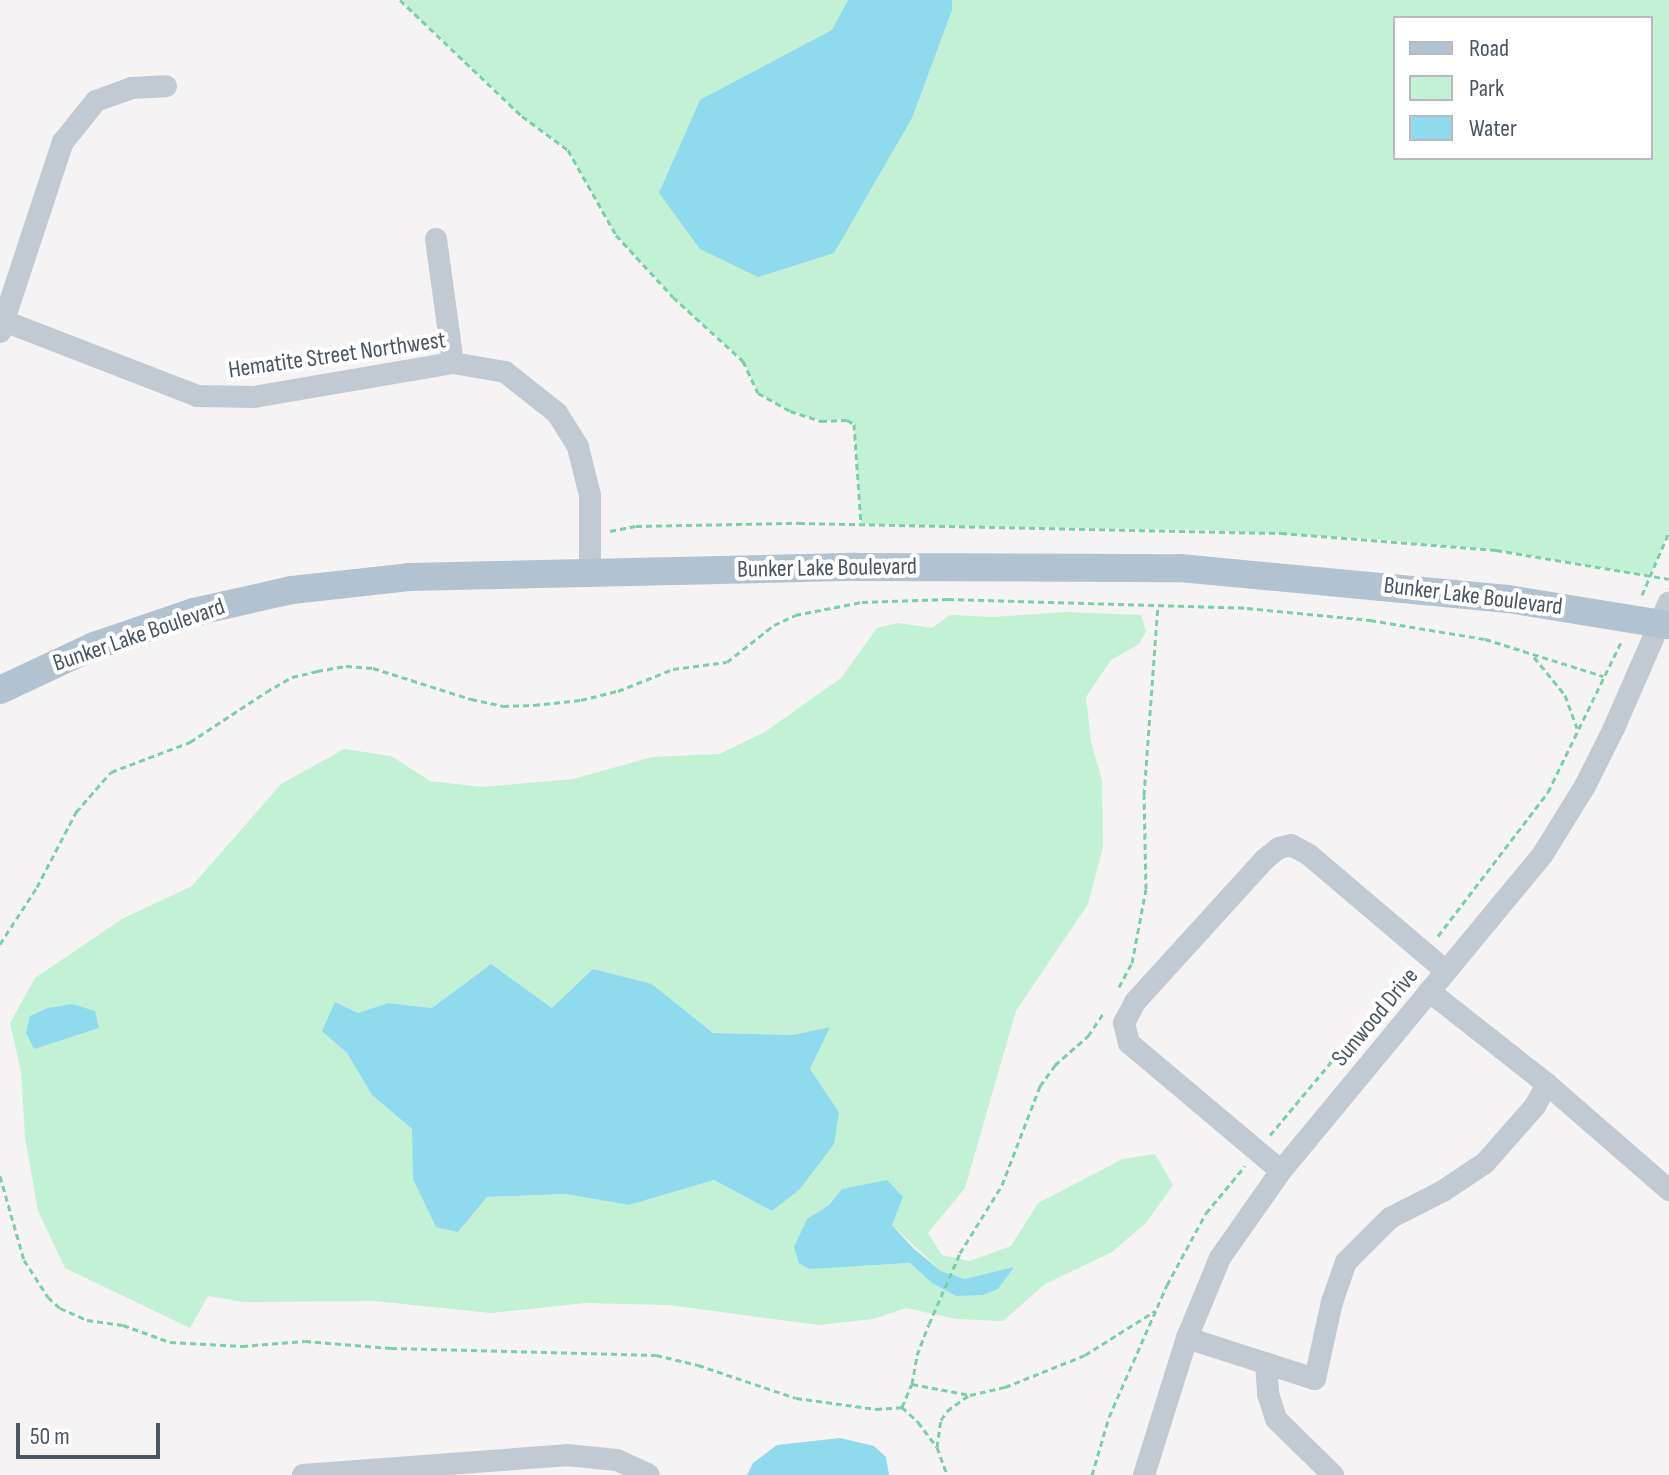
<!DOCTYPE html>
<html>
<head>
<meta charset="utf-8">
<style>
	body { margin:0 }
	#map { position:relative; width:1669px; height:1475px; overflow:hidden; background:#f5f3f3; font-family:"Sofia Sans Condensed",sans-serif }
	div>[style] { position:absolute }
	.green>* { inset:0; background:#c3f1d5 }
	.water>* { inset:0; background:#90daee }
	.path>* { height:3px; margin-top:-1.5px; transform-origin:0; background:repeating-linear-gradient(90deg,#7ad0a6 0 6px,transparent 0 10px) }
	.minor>* { height:22px; margin:-11px; padding:0 11px; transform-origin:11px; border-radius:11px; background:#c1cad2 }
	.major>* { height:28px; margin:-14px; padding:0 14px; transform-origin:14px; border-radius:14px; background:#b3c2d1 }
	span { translate:-50% -50%; white-space:nowrap; text-align:center; line-height:1.15; -webkit-text-stroke:8px #fff; paint-order:stroke }
	.street-label { font-size:24px; color:#4a5661 }
	.legend { position:absolute; left:1393px; top:16px; width:260px; height:144px; box-sizing:border-box; background:#fff; border:2px solid #b7bbc0; margin:0; padding:10px 14px; list-style:none; font-size:24px; color:#4a5661 }
	.legend li { display:flex; align-items:center; gap:16px; height:40px }
	.legend b { width:40px; border:2px solid #b7bbc0 }
	.scale { position:absolute; left:16px; top:1423px; width:144px; height:36px; box-sizing:border-box; border:4px solid #4a5661; border-top:0; padding-left:10px; font-size:24px; line-height:28px; white-space:nowrap; color:#4a5661; -webkit-text-stroke:6px #fff; paint-order:stroke }
</style>
</head>
<body>
<div id="map">
	<div class="green">
		<i style="clip-path:polygon(evenodd,400px 0,1669px 0,1669px 532px,1650px 576px,1496px 550px,1375px 539px,1203px 530px,861px 524px,854px 424px,847px 420px,821px 421px,790px 411px,758px 393px,743px 361px,673px 297px,616px 235px,568px 150px,522px 116px,400px 0,1395px 18px,1651px 18px,1651px 158px,1395px 158px,1395px 18px)"></i>
		<i style="clip-path:polygon(evenodd,1066px 612px,1141px 615px,1146px 632px,1139px 644px,1111px 660px,1086px 697px,1091px 742px,1102px 780px,1103px 847px,1088px 904px,1016px 1011px,965px 1188px,928px 1233px,942px 1255px,970px 1261px,1011px 1246px,1038px 1203px,1123px 1159px,1155px 1154px,1173px 1185px,1146px 1223px,1112px 1252px,1045px 1284px,1003px 1321px,956px 1319px,906px 1308px,873px 1319px,819px 1325px,669px 1305px,585px 1303px,491px 1313px,374px 1301px,244px 1302px,208px 1296px,190px 1328px,65px 1268px,38px 1211px,25px 1137px,21px 1072px,10px 1023px,35px 978px,122px 919px,192px 886px,281px 784px,344px 749px,391px 756px,430px 781px,482px 787px,573px 779px,652px 757px,719px 754px,765px 732px,841px 678px,877px 628px,898px 623px,932px 628px,950px 615px,993px 617px,1066px 612px,491px 964px,552px 1008px,652px 984px,713px 1033px,792px 1035px,829px 1027px,810px 1069px,839px 1112px,772px 1211px,714px 1180px,629px 1205px,565px 1194px,487px 1197px,458px 1232px,414px 1179px,412px 1129px,372px 1095px,347px 1053px,323px 1031px,335px 1002px,358px 1013px,388px 1003px,432px 1008px,491px 964px,1066px 612px,842px 1189px,892px 1225px,941px 1271px,965px 1279px,1013px 1268px,956px 1296px,932px 1283px,910px 1263px,863px 1266px,807px 1219px,829px 1205px,842px 1189px)"></i>
	</div>
	<div class="water">
		<i style="clip-path:polygon(848px 0,952px 0,952px 10px,912px 118px,834px 253px,758px 277px,700px 249px,659px 193px,700px 100px,832px 30px)"></i>
		<i style="clip-path:polygon(491px 964px,552px 1008px,593px 969px,652px 984px,713px 1033px,792px 1035px,830px 1027px,810px 1069px,839px 1112px,834px 1144px,800px 1189px,772px 1211px,714px 1180px,629px 1205px,565px 1194px,487px 1197px,458px 1232px,436px 1227px,413px 1179px,412px 1129px,372px 1095px,347px 1053px,322px 1031px,335px 1002px,358px 1013px,388px 1003px,432px 1008px)"></i>
		<i style="clip-path:polygon(72px 1004px,95px 1011px,99px 1028px,34px 1049px,26px 1033px,30px 1016px,48px 1008px)"></i>
		<i style="clip-path:polygon(887px 1180px,903px 1197px,892px 1225px,913px 1248px,941px 1271px,965px 1279px,1014px 1267px,998px 1289px,983px 1295px,956px 1296px,932px 1283px,910px 1263px,809px 1269px,799px 1263px,794px 1247px,807px 1219px,829px 1205px,842px 1189px)"></i>
		<i style="clip-path:polygon(840px 1438px,874px 1446px,886px 1457px,889px 1475px,747px 1475px,753px 1463px,777px 1445px)"></i>
	</div>
	<div class="path">
		<i style="left:400px;top:0;width:168px;rotate:43.6deg"></i>
		<i style="left:522px;top:116px;width:57px;rotate:36.5deg"></i>
		<i style="left:568px;top:150px;width:98px;rotate:60.5deg"></i>
		<i style="left:616px;top:235px;width:84px;rotate:47.4deg"></i>
		<i style="left:673px;top:297px;width:95px;rotate:42.4deg"></i>
		<i style="left:743px;top:361px;width:35px;rotate:65deg"></i>
		<i style="left:758px;top:393px;width:37px;rotate:29deg"></i>
		<i style="left:790px;top:411px;width:33px;rotate:18deg"></i>
		<i style="left:821px;top:421px;width:26px;rotate:-2deg"></i>
		<i style="left:847px;top:420px;width:8px;rotate:30deg"></i>
		<i style="left:854px;top:424px;width:100px;rotate:86deg"></i>
		<i style="left:610px;top:531px;width:26px;rotate:-11deg"></i>
		<i style="left:636px;top:526px;width:163px;rotate:-1.1deg"></i>
		<i style="left:799px;top:523px;width:482px;rotate:1.2deg"></i>
		<i style="left:1281px;top:533px;width:216px;rotate:4.5deg"></i>
		<i style="left:1496px;top:550px;width:175px;rotate:9.5deg"></i>
		<i style="left:1642px;top:595px;width:69px;rotate:-66.8deg"></i>
		<i style="left:1534px;top:657px;width:49px;rotate:50.8deg"></i>
		<i style="left:1565px;top:695px;width:35px;rotate:70deg"></i>
		<i style="left:1438px;top:936px;width:181px;rotate:-52.6deg"></i>
		<i style="left:1548px;top:792px;width:167px;rotate:-64deg"></i>
		<i style="left:0;top:944px;width:68px;rotate:-57deg"></i>
		<i style="left:37px;top:887px;width:85px;rotate:-62.5deg"></i>
		<i style="left:76px;top:812px;width:53px;rotate:-48.8deg"></i>
		<i style="left:111px;top:772px;width:85px;rotate:-20.8deg"></i>
		<i style="left:190px;top:742px;width:91px;rotate:-33.3deg"></i>
		<i style="left:266px;top:692px;width:30px;rotate:-30deg"></i>
		<i style="left:292px;top:677px;width:26px;rotate:-13deg"></i>
		<i style="left:317px;top:671px;width:29px;rotate:-10deg"></i>
		<i style="left:346px;top:666px;width:27px;rotate:4deg"></i>
		<i style="left:373px;top:668px;width:103px;rotate:17.6deg"></i>
		<i style="left:471px;top:699px;width:33px;rotate:12deg"></i>
		<i style="left:503px;top:706px;width:31px;rotate:-2deg"></i>
		<i style="left:534px;top:705px;width:47px;rotate:-6.1deg"></i>
		<i style="left:581px;top:700px;width:38px;rotate:-14deg"></i>
		<i style="left:618px;top:691px;width:59px;rotate:-21.8deg"></i>
		<i style="left:673px;top:669px;width:54px;rotate:-7.4deg"></i>
		<i style="left:727px;top:662px;width:60px;rotate:-38.2deg"></i>
		<i style="left:774px;top:625px;width:23px;rotate:-25deg"></i>
		<i style="left:795px;top:615px;width:68px;rotate:-11deg"></i>
		<i style="left:862px;top:602px;width:86px;rotate:-2deg"></i>
		<i style="left:948px;top:599px;width:299px;rotate:1.7deg"></i>
		<i style="left:1247px;top:608px;width:124px;rotate:5.6deg"></i>
		<i style="left:1370px;top:620px;width:117px;rotate:9.4deg"></i>
		<i style="left:1485px;top:639px;width:124px;rotate:17.4deg"></i>
		<i style="left:1119px;top:987px;width:27px;rotate:-62deg"></i>
		<i style="left:1132px;top:963px;width:75px;rotate:-79.3deg"></i>
		<i style="left:1146px;top:889px;width:94px;rotate:-91.2deg"></i>
		<i style="left:1144px;top:795px;width:190px;rotate:-85.8deg"></i>
		<i style="left:1270px;top:1135px;width:217px;rotate:-50.1deg"></i>
		<i style="left:0;top:1176px;width:87px;rotate:74.1deg"></i>
		<i style="left:24px;top:1260px;width:44px;rotate:57deg"></i>
		<i style="left:48px;top:1297px;width:16px;rotate:43deg"></i>
		<i style="left:60px;top:1308px;width:30px;rotate:24deg"></i>
		<i style="left:87px;top:1320px;width:36px;rotate:8deg"></i>
		<i style="left:123px;top:1325px;width:50px;rotate:19.9deg"></i>
		<i style="left:170px;top:1342px;width:72px;rotate:3.2deg"></i>
		<i style="left:242px;top:1346px;width:63px;rotate:-4.5deg"></i>
		<i style="left:305px;top:1341px;width:86px;rotate:4.7deg"></i>
		<i style="left:391px;top:1348px;width:265px;rotate:1.5deg"></i>
		<i style="left:656px;top:1355px;width:43px;rotate:13.4deg"></i>
		<i style="left:698px;top:1365px;width:103px;rotate:18.6deg"></i>
		<i style="left:796px;top:1398px;width:81px;rotate:7.8deg"></i>
		<i style="left:876px;top:1409px;width:26px;rotate:-4deg"></i>
		<i style="left:902px;top:1407px;width:25px;rotate:-67deg"></i>
		<i style="left:912px;top:1384px;width:29px;rotate:-80deg"></i>
		<i style="left:917px;top:1355px;width:33px;rotate:-69deg"></i>
		<i style="left:929px;top:1324px;width:77px;rotate:-66.4deg"></i>
		<i style="left:960px;top:1253px;width:80px;rotate:-58.3deg"></i>
		<i style="left:1002px;top:1185px;width:106px;rotate:-69deg"></i>
		<i style="left:1040px;top:1086px;width:26px;rotate:-54deg"></i>
		<i style="left:1055px;top:1065px;width:44px;rotate:-41.3deg"></i>
		<i style="left:1088px;top:1036px;width:30px;rotate:-56deg"></i>
		<i style="left:912px;top:1384px;width:59px;rotate:10.7deg"></i>
		<i style="left:970px;top:1395px;width:36px;rotate:-13deg"></i>
		<i style="left:1005px;top:1387px;width:86px;rotate:-21.8deg"></i>
		<i style="left:1085px;top:1355px;width:83px;rotate:-32.2deg"></i>
		<i style="left:902px;top:1407px;width:22px;rotate:43deg"></i>
		<i style="left:918px;top:1422px;width:31px;rotate:53deg"></i>
		<i style="left:937px;top:1447px;width:30px;rotate:70deg"></i>
		<i style="left:937px;top:1447px;width:27px;rotate:-82deg"></i>
		<i style="left:941px;top:1420px;width:11px;rotate:-56deg"></i>
		<i style="left:947px;top:1411px;width:26px;rotate:-36deg"></i>
		<i style="left:1092px;top:1475px;width:60px;rotate:-73.7deg"></i>
		<i style="left:1109px;top:1417px;width:144px;rotate:-66.3deg"></i>
		<i style="left:1167px;top:1285px;width:82px;rotate:-61.6deg"></i>
		<i style="left:1206px;top:1213px;width:61px;rotate:-50.3deg"></i>
	</div>
	<div class="minor">
		<i style="left:436px;top:239px;width:125px;rotate:82.2deg"></i>
		<i style="left:4px;top:321px;width:207px;rotate:21.2deg"></i>
		<i style="left:197px;top:396px;width:57px;rotate:1deg"></i>
		<i style="left:254px;top:397px;width:202px;rotate:-9.7deg"></i>
		<i style="left:453px;top:363px;width:53px;rotate:9.8deg"></i>
		<i style="left:505px;top:372px;width:66px;rotate:38.3deg"></i>
		<i style="left:557px;top:413px;width:40px;rotate:58deg"></i>
		<i style="left:578px;top:447px;width:49px;rotate:76deg"></i>
		<i style="left:590px;top:495px;width:77px;rotate:90deg"></i>
		<i style="left:0;top:332px;width:200px;rotate:-71.7deg"></i>
		<i style="left:63px;top:142px;width:53px;rotate:-51.2deg"></i>
		<i style="left:96px;top:101px;width:37px;rotate:-20deg"></i>
		<i style="left:131px;top:88px;width:35px;rotate:-3deg"></i>
		<i style="left:1547px;top:1084px;width:162px;rotate:41deg"></i>
		<i style="left:1281px;top:1171px;width:199px;rotate:-139.9deg"></i>
		<i style="left:1129px;top:1043px;width:21px;rotate:-104deg"></i>
		<i style="left:1124px;top:1023px;width:24px;rotate:-62deg"></i>
		<i style="left:1135px;top:1002px;width:192px;rotate:-47.7deg"></i>
		<i style="left:1264px;top:860px;width:19px;rotate:-39deg"></i>
		<i style="left:1279px;top:848px;width:12px;rotate:-14deg"></i>
		<i style="left:1291px;top:845px;width:19px;rotate:28deg"></i>
		<i style="left:1308px;top:854px;width:181px;rotate:40.3deg"></i>
		<i style="left:1187px;top:1338px;width:134px;rotate:17.8deg"></i>
		<i style="left:1315px;top:1379px;width:79px;rotate:-77.6deg"></i>
		<i style="left:1332px;top:1302px;width:42px;rotate:-70.7deg"></i>
		<i style="left:1346px;top:1262px;width:62px;rotate:-45deg"></i>
		<i style="left:1390px;top:1218px;width:59px;rotate:-27deg"></i>
		<i style="left:1443px;top:1191px;width:50px;rotate:-33.7deg"></i>
		<i style="left:1485px;top:1163px;width:76px;rotate:-48.7deg"></i>
		<i style="left:1535px;top:1106px;width:25px;rotate:-61deg"></i>
		<i style="left:1547px;top:1084px;width:150px;rotate:-141.8deg"></i>
		<i style="left:1266px;top:1363px;width:31px;rotate:86deg"></i>
		<i style="left:1268px;top:1394px;width:26px;rotate:72deg"></i>
		<i style="left:1276px;top:1419px;width:80px;rotate:44.5deg"></i>
		<i style="left:303px;top:1475px;width:264px;rotate:-4.3deg"></i>
		<i style="left:566px;top:1455px;width:51px;rotate:5.6deg"></i>
		<i style="left:617px;top:1460px;width:35px;rotate:25deg"></i>
		<i style="left:1144px;top:1475px;width:144px;rotate:-72.6deg"></i>
		<i style="left:1187px;top:1338px;width:87px;rotate:-67.6deg"></i>
		<i style="left:1220px;top:1258px;width:106px;rotate:-55deg"></i>
		<i style="left:1281px;top:1171px;width:411px;rotate:-50.4deg"></i>
		<i style="left:1543px;top:854px;width:80px;rotate:-58.3deg"></i>
		<i style="left:1585px;top:786px;width:65px;rotate:-63.4deg"></i>
		<i style="left:1614px;top:728px;width:137px;rotate:-66.4deg"></i>
	</div>
	<div class="major">
		<i style="left:0;top:690px;width:104px;rotate:-25.1deg"></i>
		<i style="left:94px;top:646px;width:106px;rotate:-18.8deg"></i>
		<i style="left:194px;top:612px;width:100px;rotate:-12.7deg"></i>
		<i style="left:292px;top:590px;width:118px;rotate:-6.3deg"></i>
		<i style="left:409px;top:577px;width:447px;rotate:-1.3deg"></i>
		<i style="left:856px;top:567px;width:324px;rotate:0.2deg"></i>
		<i style="left:1180px;top:568px;width:329px;rotate:5.4deg"></i>
		<i style="left:1508px;top:599px;width:163px;rotate:9.2deg"></i>
	</div>
	<div class="street-label">
		<span style="left:337px;top:355px;rotate:-8deg">Hematite Street Northwest</span>
		<span style="left:827px;top:568px;rotate:-1deg">Bunker Lake Boulevard</span>
		<span style="left:1473px;top:596px;rotate:7deg">Bunker Lake Boulevard</span>
		<span style="left:139px;top:635px;rotate:-19deg">Bunker Lake Boulevard</span>
		<span style="left:1375px;top:1017px;rotate:-50deg">Sunwood Drive</span>
	</div>
	<ul class="legend">
	<li><b style="height:10px;background:#b3c2d1"></b>Road</li>
	<li><b style="height:22px;background:#c3f1d5"></b>Park</li>
	<li><b style="height:22px;background:#90daee"></b>Water</li>
	</ul>
	<div class="scale">50 m</div>
</div>
</body>
</html>
